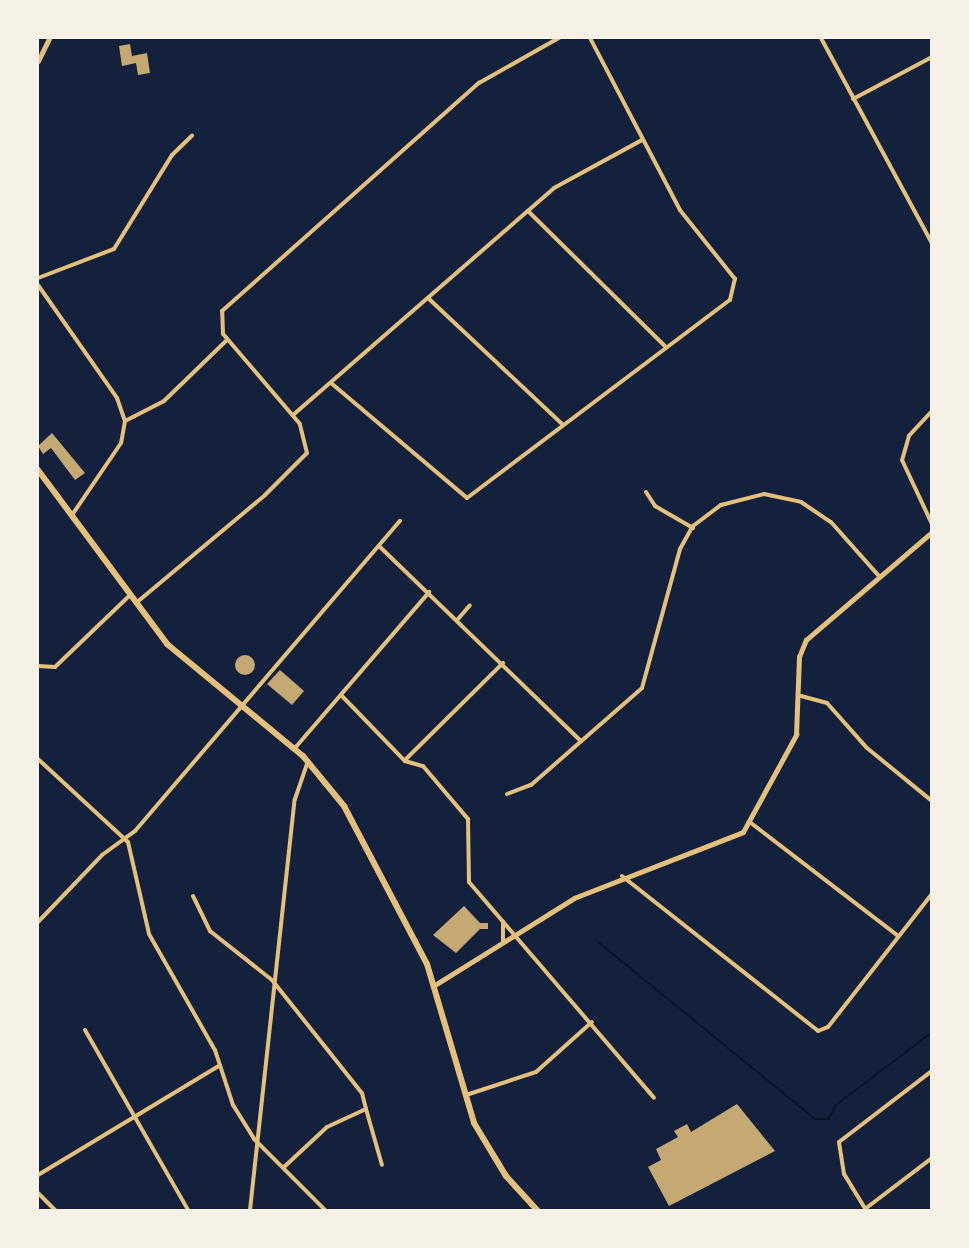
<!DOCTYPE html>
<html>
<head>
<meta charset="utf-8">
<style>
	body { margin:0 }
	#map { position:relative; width:969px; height:1248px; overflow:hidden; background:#14213d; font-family:Georgia,serif }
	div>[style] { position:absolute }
	.stream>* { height:2px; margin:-1px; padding:0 1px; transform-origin:1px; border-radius:1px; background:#0b132b }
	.building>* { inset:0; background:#c6a872 }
	.round { border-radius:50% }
	.minor>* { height:4px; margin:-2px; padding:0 2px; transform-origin:2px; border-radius:2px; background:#e5c07b }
	.tertiary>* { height:4.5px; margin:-2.25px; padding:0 2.25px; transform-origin:2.25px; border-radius:2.25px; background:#e5c07b }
	.secondary>* { height:5px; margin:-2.5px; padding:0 2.5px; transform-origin:2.5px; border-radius:2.5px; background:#e5c07b }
	.primary>* { height:6px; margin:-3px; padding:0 3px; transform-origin:3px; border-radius:3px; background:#e5c07b }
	span { translate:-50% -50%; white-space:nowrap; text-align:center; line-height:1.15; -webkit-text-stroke:4.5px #f6f1e7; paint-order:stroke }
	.frame { position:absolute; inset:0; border:39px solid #f6f1e7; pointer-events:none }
</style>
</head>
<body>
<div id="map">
	<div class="stream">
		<i style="left:598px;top:942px;width:280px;rotate:39.2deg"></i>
		<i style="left:815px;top:1119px;width:13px"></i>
		<i style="left:828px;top:1119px;width:16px;rotate:-60deg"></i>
		<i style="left:836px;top:1105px;width:121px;rotate:-37.2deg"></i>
	</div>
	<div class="building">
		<i style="clip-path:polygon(130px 44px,132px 56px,147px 53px,150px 73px,138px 75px,136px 63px,122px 66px,119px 46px)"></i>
		<i style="clip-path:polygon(52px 433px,85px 473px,75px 480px,51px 448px,43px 454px,38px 446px)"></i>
		<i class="round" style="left:235px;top:655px;width:20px;height:20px"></i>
		<i style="clip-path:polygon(280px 670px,304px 691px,292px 705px,267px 684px)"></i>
		<i style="clip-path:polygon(464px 906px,480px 923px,488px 923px,488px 929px,480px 929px,456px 953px,433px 935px)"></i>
		<i style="clip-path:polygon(737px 1104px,775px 1151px,669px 1206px,648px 1167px,661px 1160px,656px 1149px,678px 1137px,674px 1131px,687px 1124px,691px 1132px)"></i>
	</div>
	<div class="minor">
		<i style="left:821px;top:38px;width:233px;rotate:61.6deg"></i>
		<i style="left:853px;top:99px;width:89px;rotate:-28deg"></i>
		<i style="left:528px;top:211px;width:194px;rotate:44.6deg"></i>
		<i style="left:38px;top:278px;width:81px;rotate:-20.9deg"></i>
		<i style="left:114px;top:249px;width:110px;rotate:-58.3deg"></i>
		<i style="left:172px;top:155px;width:28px;rotate:-44deg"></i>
		<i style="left:38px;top:285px;width:138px;rotate:55deg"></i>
		<i style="left:117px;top:398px;width:24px;rotate:71deg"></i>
		<i style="left:125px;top:421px;width:22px;rotate:100deg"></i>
		<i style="left:121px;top:443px;width:87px;rotate:124.2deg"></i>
		<i style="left:428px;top:298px;width:184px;rotate:43.2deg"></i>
		<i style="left:331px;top:383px;width:178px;rotate:40.2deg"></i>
		<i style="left:467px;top:498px;width:329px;rotate:-37deg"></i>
		<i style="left:730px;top:300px;width:22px;rotate:-77deg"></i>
		<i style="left:735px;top:279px;width:88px;rotate:-128.6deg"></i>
		<i style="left:680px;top:210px;width:194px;rotate:-117.6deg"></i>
		<i style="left:932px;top:411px;width:34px;rotate:133deg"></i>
		<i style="left:909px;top:436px;width:25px;rotate:106deg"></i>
		<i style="left:902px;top:460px;width:71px;rotate:64.9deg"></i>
		<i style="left:293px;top:415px;width:346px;rotate:-41deg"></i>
		<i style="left:554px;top:188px;width:100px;rotate:-28.6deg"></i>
		<i style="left:125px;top:421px;width:44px;rotate:-27.1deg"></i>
		<i style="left:164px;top:401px;width:88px;rotate:-44.1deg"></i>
		<i style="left:646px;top:492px;width:17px;rotate:57deg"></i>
		<i style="left:655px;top:506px;width:44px;rotate:30.1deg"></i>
		<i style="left:379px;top:546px;width:281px;rotate:44deg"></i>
		<i style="left:136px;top:603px;width:168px;rotate:-39.9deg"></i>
		<i style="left:265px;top:495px;width:59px;rotate:-45deg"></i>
		<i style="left:307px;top:453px;width:30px;rotate:-104deg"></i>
		<i style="left:300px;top:424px;width:118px;rotate:-130.5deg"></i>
		<i style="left:223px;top:334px;width:23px;rotate:-92deg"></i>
		<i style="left:222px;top:311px;width:344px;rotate:-41.6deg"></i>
		<i style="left:479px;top:83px;width:92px;rotate:-29.4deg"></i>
		<i style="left:458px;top:619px;width:18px;rotate:-49deg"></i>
		<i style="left:38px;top:666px;width:17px;rotate:3deg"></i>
		<i style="left:55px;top:667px;width:103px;rotate:-43.8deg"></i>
		<i style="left:341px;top:695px;width:92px;rotate:45.9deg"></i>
		<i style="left:801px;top:696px;width:27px;rotate:15deg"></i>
		<i style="left:827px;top:703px;width:60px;rotate:48.4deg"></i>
		<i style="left:867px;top:748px;width:84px;rotate:39.2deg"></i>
		<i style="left:295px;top:748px;width:206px;rotate:-49.3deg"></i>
		<i style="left:38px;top:759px;width:122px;rotate:42.7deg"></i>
		<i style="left:128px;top:842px;width:94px;rotate:77.1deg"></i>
		<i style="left:149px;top:934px;width:133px;rotate:60.4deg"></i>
		<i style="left:215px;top:1050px;width:58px;rotate:71.9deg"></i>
		<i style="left:233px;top:1105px;width:40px;rotate:58deg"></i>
		<i style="left:254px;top:1139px;width:100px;rotate:45deg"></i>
		<i style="left:405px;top:760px;width:138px;rotate:-44.7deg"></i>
		<i style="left:405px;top:761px;width:19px;rotate:16deg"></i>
		<i style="left:423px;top:766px;width:70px;rotate:49.7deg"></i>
		<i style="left:468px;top:819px;width:63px;rotate:89.1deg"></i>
		<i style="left:469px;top:882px;width:284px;rotate:49.4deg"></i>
		<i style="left:507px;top:794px;width:26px;rotate:-21deg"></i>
		<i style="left:531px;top:785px;width:147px;rotate:-41.1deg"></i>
		<i style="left:642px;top:688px;width:144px;rotate:-74.7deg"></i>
		<i style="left:680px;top:549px;width:26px;rotate:-61deg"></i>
		<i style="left:693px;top:526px;width:35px;rotate:-37deg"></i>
		<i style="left:721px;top:505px;width:44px;rotate:-14.3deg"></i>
		<i style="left:764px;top:494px;width:38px;rotate:12deg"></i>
		<i style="left:801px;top:502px;width:36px;rotate:34deg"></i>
		<i style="left:831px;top:522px;width:71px;rotate:48.4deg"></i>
		<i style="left:751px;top:823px;width:185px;rotate:37.5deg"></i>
		<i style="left:622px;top:876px;width:250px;rotate:38.3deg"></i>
		<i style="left:818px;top:1031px;width:11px;rotate:-22deg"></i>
		<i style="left:828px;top:1027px;width:169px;rotate:-52deg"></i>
		<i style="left:193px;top:896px;width:39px;rotate:64deg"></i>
		<i style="left:210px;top:931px;width:79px;rotate:38.3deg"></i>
		<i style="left:272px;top:980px;width:144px;rotate:51.5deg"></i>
		<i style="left:362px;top:1093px;width:16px;rotate:76deg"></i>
		<i style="left:366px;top:1109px;width:43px;rotate:155.2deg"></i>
		<i style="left:327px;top:1127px;width:59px;rotate:137.1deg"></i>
		<i style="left:38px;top:922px;width:93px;rotate:-46.3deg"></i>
		<i style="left:102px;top:855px;width:41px;rotate:-36deg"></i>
		<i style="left:135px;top:831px;width:408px;rotate:-49.5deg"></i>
		<i style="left:503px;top:941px;width:19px;rotate:-90deg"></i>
		<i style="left:85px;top:1030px;width:207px;rotate:60.2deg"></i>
		<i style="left:466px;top:1095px;width:74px;rotate:-18.2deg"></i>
		<i style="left:536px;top:1072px;width:75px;rotate:-41.8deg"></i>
		<i style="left:366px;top:1109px;width:58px;rotate:74.1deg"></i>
		<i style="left:38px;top:1175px;width:211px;rotate:-31.1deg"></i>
		<i style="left:38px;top:1193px;width:24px;rotate:45deg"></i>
		<i style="left:865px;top:1209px;width:84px;rotate:-37.3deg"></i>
		<i style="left:250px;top:1210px;width:413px;rotate:-83.8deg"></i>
		<i style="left:295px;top:799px;width:40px;rotate:-71.1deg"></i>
		<i style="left:866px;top:1210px;width:42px;rotate:-121.4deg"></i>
		<i style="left:844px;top:1174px;width:32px;rotate:-99deg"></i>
		<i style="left:839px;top:1142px;width:117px;rotate:-37.4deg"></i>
	</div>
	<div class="tertiary">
		<i style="left:435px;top:985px;width:164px;rotate:-32deg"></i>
		<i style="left:574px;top:898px;width:181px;rotate:-21.3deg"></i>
		<i style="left:743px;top:832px;width:111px;rotate:-61.3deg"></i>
		<i style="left:796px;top:735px;width:78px;rotate:-87.8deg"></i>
		<i style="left:799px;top:657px;width:18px;rotate:-68deg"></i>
		<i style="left:806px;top:640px;width:166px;rotate:-40.6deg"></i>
	</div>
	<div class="secondary">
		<i style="left:38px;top:61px;width:25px;rotate:-64deg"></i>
	</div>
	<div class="primary">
		<i style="left:38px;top:470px;width:217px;rotate:53.4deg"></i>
		<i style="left:167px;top:644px;width:176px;rotate:39.5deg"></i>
		<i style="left:303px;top:756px;width:65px;rotate:50.6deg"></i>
		<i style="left:344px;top:806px;width:178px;rotate:62.3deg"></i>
		<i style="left:427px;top:964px;width:166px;rotate:73.5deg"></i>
		<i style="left:474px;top:1123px;width:62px;rotate:58.9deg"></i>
		<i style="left:506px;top:1176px;width:46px;rotate:47.6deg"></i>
	</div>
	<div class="frame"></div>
</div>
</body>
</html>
